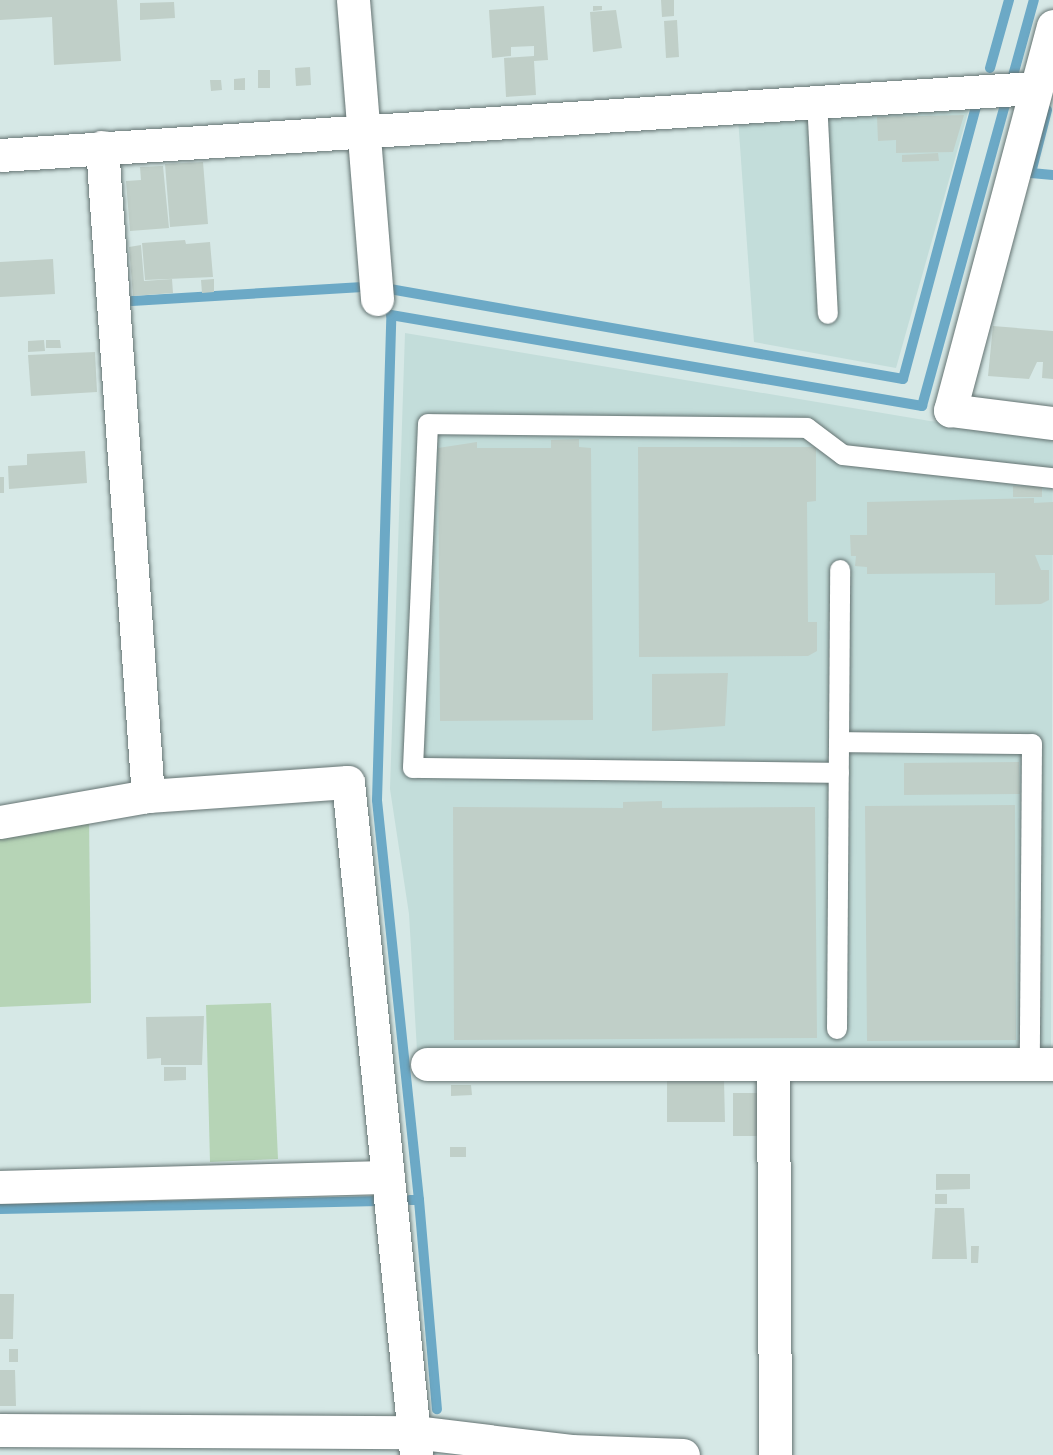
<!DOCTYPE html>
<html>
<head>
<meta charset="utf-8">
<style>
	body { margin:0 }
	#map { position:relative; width:1053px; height:1455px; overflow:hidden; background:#d6e8e6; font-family:"PT Sans",sans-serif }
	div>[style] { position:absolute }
	.built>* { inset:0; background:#c3ddda }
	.green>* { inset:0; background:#b6d4b6 }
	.stream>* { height:10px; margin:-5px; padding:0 5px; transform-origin:5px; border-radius:5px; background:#6ca9c6 }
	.building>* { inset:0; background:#c0cfc8 }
	.roads { filter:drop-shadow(0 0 2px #647372) drop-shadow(0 0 2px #647372) }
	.service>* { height:20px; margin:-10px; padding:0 10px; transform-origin:10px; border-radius:10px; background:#fff }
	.minor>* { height:33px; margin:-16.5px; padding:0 16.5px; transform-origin:16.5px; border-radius:16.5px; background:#fff }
	.secondary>* { height:33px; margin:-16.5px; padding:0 16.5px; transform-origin:16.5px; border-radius:16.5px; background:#fff }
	span { translate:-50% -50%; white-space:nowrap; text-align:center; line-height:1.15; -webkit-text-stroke:4.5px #e3f5f3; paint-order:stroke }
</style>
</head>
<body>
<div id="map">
	<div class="built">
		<i style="clip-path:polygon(971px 102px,896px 368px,754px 342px,738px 118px)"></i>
		<i style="clip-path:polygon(405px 333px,930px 421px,1053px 434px,1051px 1049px,417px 1051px,409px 914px,390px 789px)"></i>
	</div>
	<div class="green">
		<i style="clip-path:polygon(89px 814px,91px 1003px,0 1007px,0 831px)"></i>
		<i style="clip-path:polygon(271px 1003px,278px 1159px,210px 1162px,206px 1005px)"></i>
	</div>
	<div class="stream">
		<i style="left:990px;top:68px;width:71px;rotate:-74.4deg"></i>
		<i style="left:1047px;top:110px;width:65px;rotate:104.3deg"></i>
		<i style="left:1031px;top:173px;width:22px;rotate:5deg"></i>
		<i style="left:384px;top:288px;width:527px;rotate:9.94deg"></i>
		<i style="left:903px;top:379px;width:290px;rotate:-75deg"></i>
		<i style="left:132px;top:301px;width:227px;rotate:-3.5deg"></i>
		<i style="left:410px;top:1200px;width:9px"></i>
		<i style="left:419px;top:1200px;width:402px;rotate:-96deg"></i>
		<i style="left:377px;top:800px;width:485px;rotate:-88.3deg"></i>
		<i style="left:391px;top:315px;width:539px;rotate:9.72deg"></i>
		<i style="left:922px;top:406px;width:421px;rotate:-74.6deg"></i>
		<i style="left:419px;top:1200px;width:210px;rotate:85.1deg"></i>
		<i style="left:0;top:1209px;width:380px;rotate:-1.2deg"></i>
	</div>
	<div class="building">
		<i style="clip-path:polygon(0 0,117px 0,121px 61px,54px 65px,52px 17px,0 20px)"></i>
		<i style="clip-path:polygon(661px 0,674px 0,674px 16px,662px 17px)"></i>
		<i style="clip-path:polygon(174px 2px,175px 18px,140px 20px,140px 3px)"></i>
		<i style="clip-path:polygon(544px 6px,548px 60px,534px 61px,536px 95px,506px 97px,504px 58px,534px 56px,534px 46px,511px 47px,511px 56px,492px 58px,489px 10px)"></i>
		<i style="clip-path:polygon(593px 6px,602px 6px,602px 10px,593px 11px)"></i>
		<i style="clip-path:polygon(616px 10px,622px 48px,593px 52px,590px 12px)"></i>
		<i style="clip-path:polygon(677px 20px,679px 57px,666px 58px,664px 21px)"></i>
		<i style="clip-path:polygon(310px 67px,311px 85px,296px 86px,295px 68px)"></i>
		<i style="clip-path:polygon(258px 70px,270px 70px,270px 88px,258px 88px)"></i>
		<i style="clip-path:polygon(245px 78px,245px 90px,234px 90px,234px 79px)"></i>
		<i style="clip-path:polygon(210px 80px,221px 80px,222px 90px,211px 91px)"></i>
		<i style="clip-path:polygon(964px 115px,953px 152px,896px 153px,896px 140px,878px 141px,877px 117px)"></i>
		<i style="clip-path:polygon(938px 153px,939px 161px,902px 162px,902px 155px)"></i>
		<i style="clip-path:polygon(203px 162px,208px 224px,170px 227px,165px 164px)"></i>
		<i style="clip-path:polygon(163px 166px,169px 228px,130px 231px,126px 181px,141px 180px,140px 167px)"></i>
		<i style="clip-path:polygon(185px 240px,186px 244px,210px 242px,213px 277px,145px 280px,142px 243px)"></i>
		<i style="clip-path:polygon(141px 245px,144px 281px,172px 279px,173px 293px,133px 296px,129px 247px)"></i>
		<i style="clip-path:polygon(53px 259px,55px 294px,0 297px,0 262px)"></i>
		<i style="clip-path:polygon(214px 279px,214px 292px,202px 293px,201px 280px)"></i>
		<i style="clip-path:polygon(993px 326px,1053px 331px,1053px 379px,1042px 378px,1043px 362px,1037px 362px,1029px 379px,988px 376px)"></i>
		<i style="clip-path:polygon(44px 340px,45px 351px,28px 352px,28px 341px)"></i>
		<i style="clip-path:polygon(46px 340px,60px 340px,61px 348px,46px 348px)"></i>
		<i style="clip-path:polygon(95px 352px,97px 392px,31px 396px,28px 355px)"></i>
		<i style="clip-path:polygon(579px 439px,579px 447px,591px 448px,593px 720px,440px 721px,438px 448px,477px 442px,477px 448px,551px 448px,551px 440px)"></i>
		<i style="clip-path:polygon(638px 447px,816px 447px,816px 501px,807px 502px,808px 622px,817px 622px,817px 651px,808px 656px,639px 657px)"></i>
		<i style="clip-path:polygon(85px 451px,87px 483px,9px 489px,8px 466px,27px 465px,27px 454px)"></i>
		<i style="clip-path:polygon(0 477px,4px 477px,4px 493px,0 493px)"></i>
		<i style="clip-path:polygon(1013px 486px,1042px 486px,1042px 497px,1013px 497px)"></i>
		<i style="clip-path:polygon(1034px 498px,1034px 503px,1053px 502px,1053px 555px,1035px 555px,1041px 570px,1049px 570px,1049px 600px,1041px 604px,995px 605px,995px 573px,867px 574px,867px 567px,855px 566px,856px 556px,851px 556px,850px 535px,867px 535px,867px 502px)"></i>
		<i style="clip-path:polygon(728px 673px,725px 726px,652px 731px,652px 674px)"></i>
		<i style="clip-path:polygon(1019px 762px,1020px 794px,904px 795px,904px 763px)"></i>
		<i style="clip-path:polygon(662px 801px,662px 808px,815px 807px,817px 1038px,454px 1040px,453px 807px,623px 808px,623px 802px)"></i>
		<i style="clip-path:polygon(1015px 805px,1016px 1040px,867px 1041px,865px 806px)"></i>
		<i style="clip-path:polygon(204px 1016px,202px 1065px,161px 1065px,161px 1058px,147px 1059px,146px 1017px)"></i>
		<i style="clip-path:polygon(164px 1067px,186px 1067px,186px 1080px,164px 1081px)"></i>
		<i style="clip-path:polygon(667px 1080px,724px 1080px,725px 1122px,667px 1122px)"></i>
		<i style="clip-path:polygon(451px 1085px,471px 1085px,472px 1095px,451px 1096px)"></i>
		<i style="clip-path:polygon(733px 1093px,760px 1093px,760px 1136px,733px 1136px)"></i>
		<i style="clip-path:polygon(450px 1147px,466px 1147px,466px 1157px,450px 1157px)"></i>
		<i style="clip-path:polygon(936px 1174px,970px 1174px,970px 1189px,936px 1190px)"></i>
		<i style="clip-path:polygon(935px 1194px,947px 1194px,947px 1204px,935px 1204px)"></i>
		<i style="clip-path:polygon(935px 1208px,964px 1208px,967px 1259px,932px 1259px)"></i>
		<i style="clip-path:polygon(971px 1246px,979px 1246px,978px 1263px,971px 1263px)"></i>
		<i style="clip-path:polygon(0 1294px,14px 1294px,13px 1339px,0 1339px)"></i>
		<i style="clip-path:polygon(9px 1349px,18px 1349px,18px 1362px,9px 1362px)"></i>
		<i style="clip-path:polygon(0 1370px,15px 1370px,16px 1406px,0 1406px)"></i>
	</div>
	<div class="roads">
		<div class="service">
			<i style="left:817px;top:100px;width:214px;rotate:87.1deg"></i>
			<i style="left:839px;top:742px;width:193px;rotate:0.6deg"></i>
			<i style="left:1032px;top:744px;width:320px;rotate:90.4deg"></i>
			<i style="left:839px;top:773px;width:426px;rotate:-179.3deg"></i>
			<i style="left:413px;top:768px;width:344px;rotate:-87.5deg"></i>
			<i style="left:428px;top:424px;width:379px;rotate:0.6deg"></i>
			<i style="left:807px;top:428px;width:45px;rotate:36.9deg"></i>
			<i style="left:843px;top:455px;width:211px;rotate:6.3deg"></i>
			<i style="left:837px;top:1029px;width:459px;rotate:-89.6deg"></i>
		</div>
		<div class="minor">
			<i style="left:353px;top:0;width:300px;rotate:85.4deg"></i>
			<i style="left:1053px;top:26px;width:398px;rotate:105deg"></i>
			<i style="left:950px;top:410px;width:104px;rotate:7.2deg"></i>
			<i style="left:102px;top:147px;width:651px;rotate:85.95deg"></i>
			<i style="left:0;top:155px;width:1036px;rotate:-3.71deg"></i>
			<i style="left:0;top:822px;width:150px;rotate:-10deg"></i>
			<i style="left:148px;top:796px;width:200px;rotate:-4deg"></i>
			<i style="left:348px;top:782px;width:676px;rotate:84.23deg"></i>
			<i style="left:427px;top:1064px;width:626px"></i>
			<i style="left:773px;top:1064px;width:391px;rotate:89.7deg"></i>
			<i style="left:0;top:1187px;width:388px;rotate:-1.5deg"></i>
			<i style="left:0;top:1430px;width:414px;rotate:0.3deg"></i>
		</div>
		<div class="secondary">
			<i style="left:414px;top:1432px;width:158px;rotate:6.9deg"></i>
			<i style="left:571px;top:1451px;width:112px;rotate:2deg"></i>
		</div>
	</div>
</div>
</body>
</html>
